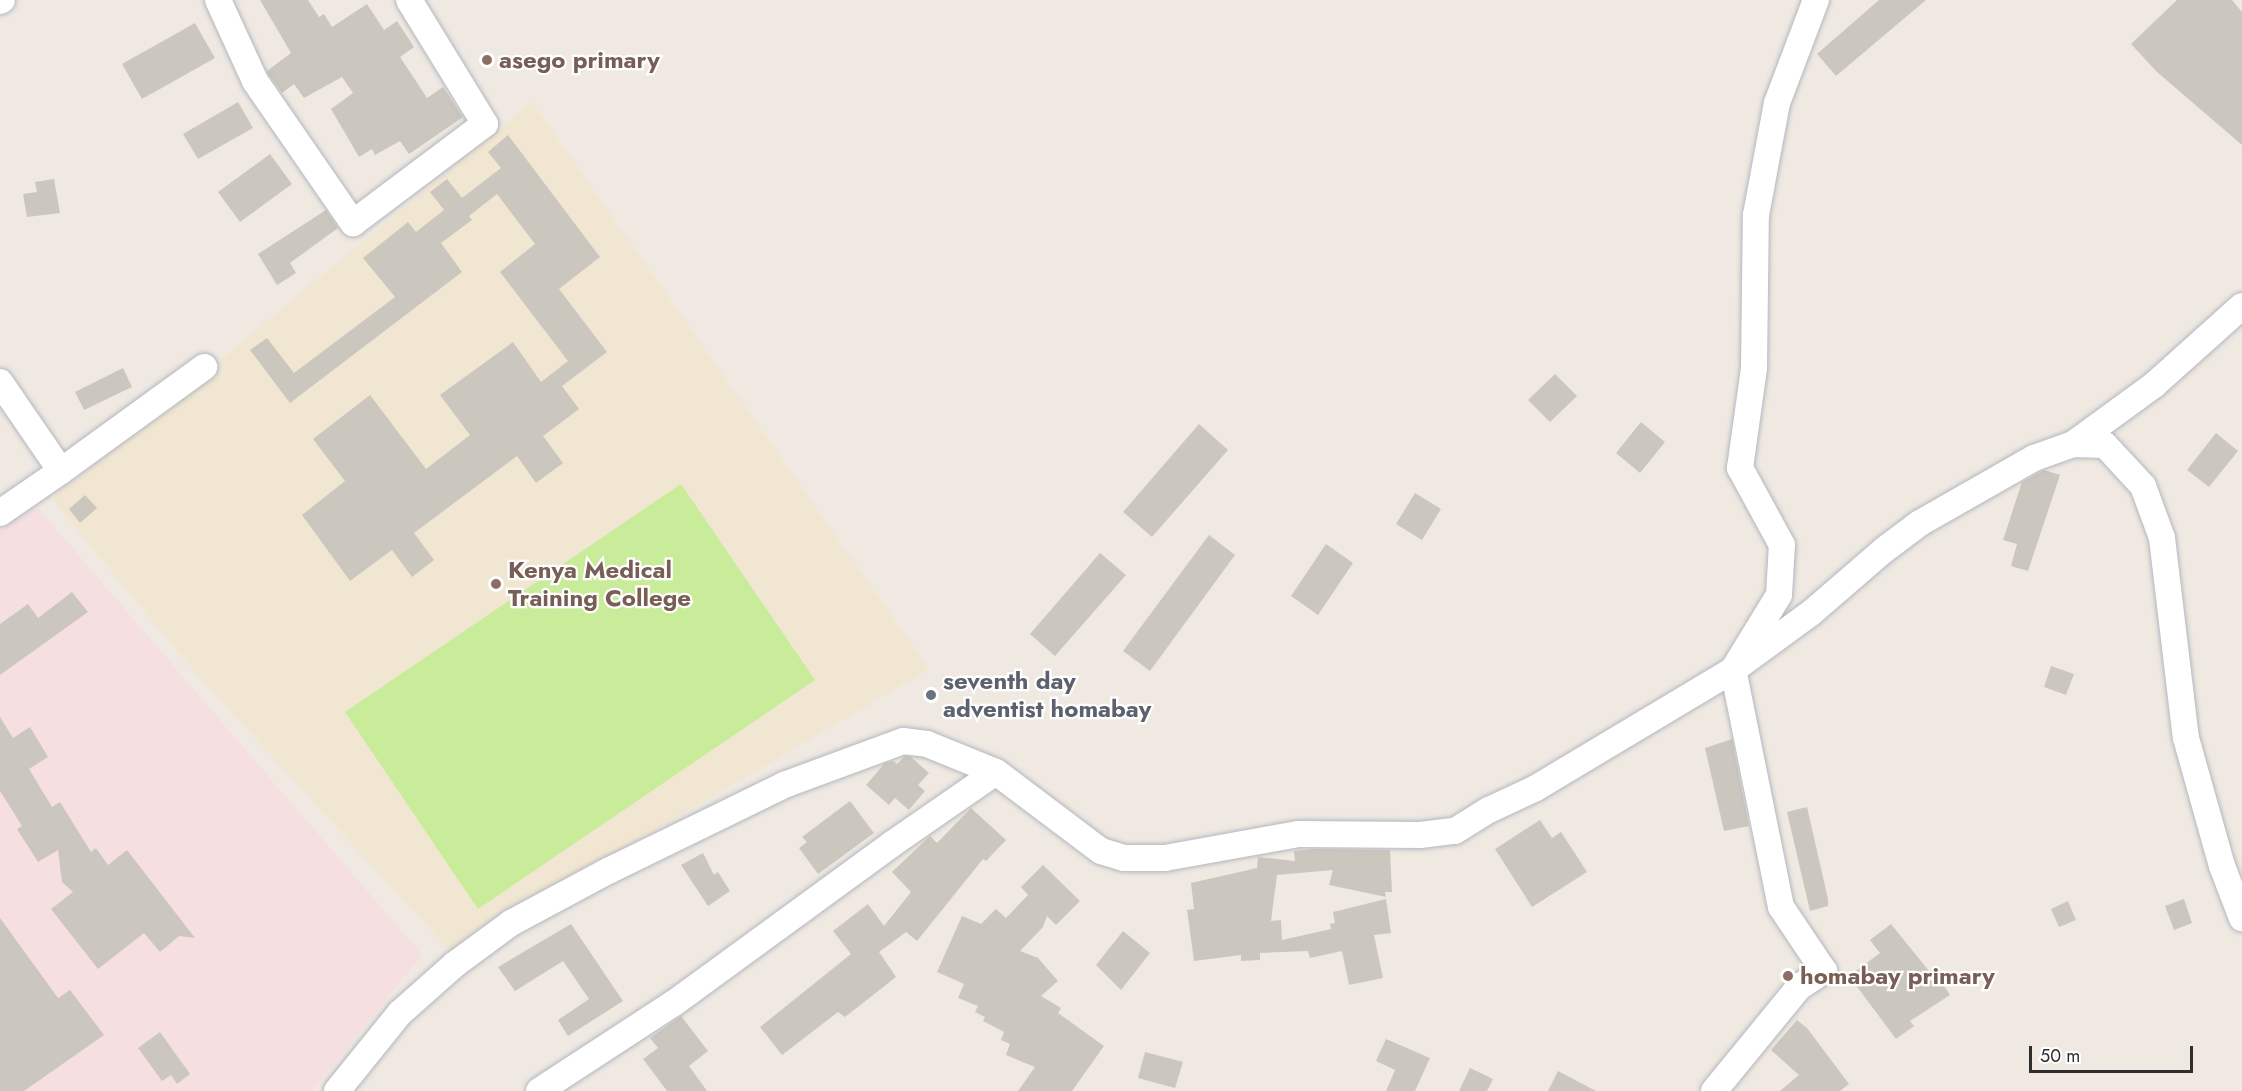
<!DOCTYPE html>
<html>
<head>
<meta charset="utf-8">
<style>
	body { margin:0 }
	#map { position:relative; width:2242px; height:1091px; overflow:hidden; background:#efe9e1; font-family:Jost,sans-serif }
	div>[style] { position:absolute }
	.education>* { inset:0; background:#f0e6d1 }
	.medical>* { inset:0; background:#f5dfe0 }
	.pitch>* { inset:0; background:#c9ec9a }
	.building>* { inset:0; background:#cbc7bf }
	.roads { filter:drop-shadow(0 0 2px #b4b7c1) drop-shadow(0 0 2px #b4b7c1) }
	.minor>* { height:26px; margin:-13px; padding:0 13px; transform-origin:13px; border-radius:13px; background:#fff }
	.dots>* { width:16px; height:16px; translate:-50% -50%; box-sizing:border-box; border:3px solid #fff; border-radius:50% }
	span { translate:-50% -50%; white-space:nowrap; text-align:center; line-height:1.15; -webkit-text-stroke:4.5px #fff; paint-order:stroke }
	.education-label { font-size:24px; color:#785e54; font-weight:700 }
	.left { translate:0 -50%; text-align:left }
	.worship-label { font-size:24px; color:#5b616d; font-weight:700 }
	.scale { position:absolute; left:2029px; top:1046px; width:164px; height:27px; box-sizing:border-box; border:3px solid #2e2e2e; border-top:0; padding-left:8px; font-size:18px; line-height:21px; white-space:nowrap; color:#2e2e2e; -webkit-text-stroke:4px #fff; paint-order:stroke }
</style>
</head>
<body>
<div id="map">
	<div class="education">
		<i style="clip-path:polygon(532px 102px,929px 669px,450px 951px,194px 671px,52px 499px)"></i>
	</div>
	<div class="medical">
		<i style="clip-path:polygon(37px 507px,422px 955px,312px 1091px,0 1091px,0 531px)"></i>
	</div>
	<div class="pitch">
		<i style="clip-path:polygon(681px 484px,815px 680px,478px 909px,345px 712px)"></i>
	</div>
	<div class="building">
		<i style="clip-path:polygon(260px 0,308px 0,319px 17px,324px 14px,332px 27px,367px 4px,384px 30px,397px 21px,414px 47px,400px 57px,427px 98px,443px 87px,463px 117px,409px 154px,400px 141px,375px 155px,372px 149px,359px 157px,331px 109px,353px 93px,342px 77px,304px 98px,294px 84px,282px 93px,268px 74px,267px 71px,291px 53px)"></i>
		<i style="clip-path:polygon(1879px 0,1926px 0,1836px 76px,1817px 54px)"></i>
		<i style="clip-path:polygon(2177px 0,2232px 0,2242px 12px,2242px 145px,2157px 72px,2131px 44px)"></i>
		<i style="clip-path:polygon(195px 23px,215px 58px,142px 99px,122px 64px)"></i>
		<i style="clip-path:polygon(238px 102px,253px 128px,198px 159px,183px 134px)"></i>
		<i style="clip-path:polygon(508px 135px,600px 257px,559px 289px,607px 352px,562px 386px,579px 409px,543px 436px,563px 463px,536px 483px,517px 456px,414px 533px,434px 560px,412px 577px,392px 550px,350px 581px,302px 515px,345px 481px,313px 439px,370px 395px,426px 469px,470px 435px,440px 395px,513px 342px,541px 382px,568px 361px,500px 272px,535px 244px,497px 194px,469px 216px,472px 220px,441px 243px,462px 272px,290px 403px,250px 350px,267px 338px,294px 373px,395px 297px,363px 258px,408px 222px,416px 232px,444px 210px,430px 192px,447px 179px,462px 198px,501px 168px,488px 152px)"></i>
		<i style="clip-path:polygon(270px 154px,292px 184px,240px 222px,218px 192px)"></i>
		<i style="clip-path:polygon(54px 179px,60px 213px,27px 217px,23px 194px,37px 192px,35px 182px)"></i>
		<i style="clip-path:polygon(326px 210px,338px 228px,290px 263px,296px 273px,277px 285px,258px 254px)"></i>
		<i style="clip-path:polygon(123px 368px,132px 387px,84px 410px,75px 392px)"></i>
		<i style="clip-path:polygon(1555px 374px,1577px 396px,1550px 422px,1528px 400px)"></i>
		<i style="clip-path:polygon(1641px 422px,1665px 442px,1640px 473px,1616px 453px)"></i>
		<i style="clip-path:polygon(1199px 424px,1228px 450px,1152px 537px,1123px 512px)"></i>
		<i style="clip-path:polygon(2216px 433px,2238px 451px,2209px 487px,2187px 470px)"></i>
		<i style="clip-path:polygon(2044px 470px,2060px 475px,2028px 571px,2011px 566px,2017px 544px,2003px 540px,2022px 482px)"></i>
		<i style="clip-path:polygon(1415px 493px,1441px 509px,1422px 540px,1396px 524px)"></i>
		<i style="clip-path:polygon(85px 495px,97px 508px,80px 523px,69px 509px)"></i>
		<i style="clip-path:polygon(1209px 535px,1235px 555px,1150px 671px,1123px 651px)"></i>
		<i style="clip-path:polygon(1326px 544px,1353px 563px,1318px 615px,1291px 596px)"></i>
		<i style="clip-path:polygon(1100px 553px,1126px 575px,1055px 656px,1030px 634px)"></i>
		<i style="clip-path:polygon(72px 592px,88px 612px,0 675px,0 624px,28px 604px,38px 618px)"></i>
		<i style="clip-path:polygon(2051px 666px,2074px 674px,2066px 695px,2044px 687px)"></i>
		<i style="clip-path:polygon(0 717px,13px 738px,30px 727px,48px 757px,29px 769px,52px 807px,60px 802px,91px 852px,96px 848px,108px 865px,127px 850px,195px 938px,179px 936px,160px 952px,144px 933px,98px 969px,51px 909px,73px 892px,62px 882px,58px 850px,38px 862px,17px 829px,22px 826px,0 791px)"></i>
		<i style="clip-path:polygon(1732px 739px,1749px 826px,1724px 831px,1705px 748px)"></i>
		<i style="clip-path:polygon(905px 756px,911px 757px,929px 773px,918px 785px,925px 791px,909px 810px,895px 798px,889px 805px,866px 785px,884px 764px,893px 761px,897px 764px)"></i>
		<i style="clip-path:polygon(850px 801px,874px 833px,818px 874px,799px 848px,807px 842px,802px 837px)"></i>
		<i style="clip-path:polygon(1807px 807px,1828px 899px,1828px 906px,1810px 911px,1787px 812px)"></i>
		<i style="clip-path:polygon(971px 808px,1006px 840px,986px 861px,983px 859px,917px 941px,906px 932px,879px 952px,896px 977px,845px 1017px,838px 1012px,782px 1055px,760px 1027px,851px 954px,833px 931px,868px 904px,884px 926px,911px 892px,892px 872px,930px 836px,937px 843px)"></i>
		<i style="clip-path:polygon(1540px 820px,1552px 838px,1561px 832px,1587px 872px,1532px 907px,1495px 849px)"></i>
		<i style="clip-path:polygon(1314px 849px,1390px 850px,1392px 892px,1385px 892px,1386px 897px,1329px 885px,1333px 870px,1277px 875px,1271px 921px,1281px 920px,1282px 940px,1331px 929px,1330px 924px,1335px 923px,1333px 912px,1386px 899px,1391px 933px,1374px 935px,1383px 978px,1349px 985px,1342px 951px,1310px 958px,1308px 951px,1260px 953px,1260px 960px,1241px 961px,1241px 955px,1194px 961px,1187px 910px,1194px 909px,1191px 883px,1257px 868px,1258px 857px,1295px 861px,1294px 851px)"></i>
		<i style="clip-path:polygon(703px 853px,714px 875px,718px 872px,730px 891px,708px 906px,681px 865px)"></i>
		<i style="clip-path:polygon(1043px 865px,1080px 901px,1056px 925px,1047px 916px,1043px 927px,1020px 951px,1038px 958px,1058px 981px,1041px 996px,1061px 1008px,1058px 1013px,1104px 1046px,1072px 1091px,1018px 1091px,1035px 1067px,1006px 1055px,1010px 1044px,1001px 1040px,1004px 1032px,983px 1021px,985px 1017px,975px 1012px,978px 1006px,958px 998px,964px 984px,937px 972px,962px 916px,981px 924px,996px 909px,1006px 918px,1028px 895px,1021px 887px)"></i>
		<i style="clip-path:polygon(2184px 899px,2192px 923px,2174px 930px,2165px 906px)"></i>
		<i style="clip-path:polygon(2068px 901px,2076px 920px,2059px 927px,2051px 909px)"></i>
		<i style="clip-path:polygon(0 918px,58px 998px,70px 990px,104px 1035px,24px 1091px,0 1091px)"></i>
		<i style="clip-path:polygon(571px 924px,623px 1001px,568px 1036px,558px 1020px,589px 999px,563px 961px,515px 991px,498px 967px)"></i>
		<i style="clip-path:polygon(1891px 924px,1929px 971px,1933px 969px,1950px 995px,1910px 1021px,1914px 1026px,1896px 1039px,1849px 976px,1880px 953px,1870px 940px)"></i>
		<i style="clip-path:polygon(1123px 931px,1150px 953px,1121px 990px,1096px 965px)"></i>
		<i style="clip-path:polygon(681px 1016px,708px 1051px,689px 1066px,707px 1091px,667px 1091px,643px 1059px,658px 1048px,650px 1038px)"></i>
		<i style="clip-path:polygon(1797px 1020px,1807px 1028px,1849px 1084px,1840px 1091px,1780px 1091px,1799px 1075px,1771px 1050px)"></i>
		<i style="clip-path:polygon(160px 1032px,190px 1074px,177px 1084px,171px 1075px,162px 1081px,138px 1048px)"></i>
		<i style="clip-path:polygon(1386px 1039px,1430px 1058px,1415px 1091px,1386px 1091px,1395px 1070px,1376px 1061px)"></i>
		<i style="clip-path:polygon(1145px 1052px,1183px 1062px,1175px 1088px,1138px 1078px)"></i>
		<i style="clip-path:polygon(1470px 1068px,1493px 1079px,1487px 1091px,1459px 1091px)"></i>
		<i style="clip-path:polygon(1558px 1071px,1596px 1091px,1548px 1091px)"></i>
	</div>
	<div class="roads">
		<div class="minor">
			<i style="left:218px;top:0;width:89px;rotate:65.4deg"></i>
			<i style="left:255px;top:81px;width:173px;rotate:55.4deg"></i>
			<i style="left:353px;top:223px;width:165px;rotate:-36.9deg"></i>
			<i style="left:485px;top:124px;width:145px;rotate:-121.5deg"></i>
			<i style="left:0;top:1px;width:2px;rotate:-27deg"></i>
			<i style="left:0;top:382px;width:108px;rotate:55.6deg"></i>
			<i style="left:61px;top:471px;width:74px;rotate:145.5deg"></i>
			<i style="left:2073px;top:444px;width:100px;rotate:-36.1deg"></i>
			<i style="left:2154px;top:385px;width:118px;rotate:-41.9deg"></i>
			<i style="left:61px;top:471px;width:177px;rotate:-36deg"></i>
			<i style="left:337px;top:1091px;width:100px;rotate:-51.1deg"></i>
			<i style="left:400px;top:1013px;width:72px;rotate:-41.6deg"></i>
			<i style="left:454px;top:965px;width:71px;rotate:-36.4deg"></i>
			<i style="left:511px;top:923px;width:112px;rotate:-28.2deg"></i>
			<i style="left:610px;top:870px;width:194px;rotate:-26deg"></i>
			<i style="left:784px;top:785px;width:127px;rotate:-20.3deg"></i>
			<i style="left:903px;top:741px;width:24px;rotate:7deg"></i>
			<i style="left:927px;top:744px;width:74px;rotate:22.1deg"></i>
			<i style="left:996px;top:772px;width:131px;rotate:37deg"></i>
			<i style="left:1101px;top:851px;width:24px;rotate:17deg"></i>
			<i style="left:1124px;top:858px;width:41px"></i>
			<i style="left:1165px;top:858px;width:136px;rotate:-10.2deg"></i>
			<i style="left:1299px;top:834px;width:121px;rotate:0.5deg"></i>
			<i style="left:1420px;top:835px;width:35px;rotate:-7deg"></i>
			<i style="left:1455px;top:831px;width:40px;rotate:-32deg"></i>
			<i style="left:1489px;top:810px;width:52px;rotate:-25.1deg"></i>
			<i style="left:1536px;top:788px;width:230px;rotate:-30.9deg"></i>
			<i style="left:1733px;top:670px;width:88px;rotate:-58.5deg"></i>
			<i style="left:1779px;top:595px;width:50px;rotate:-86.6deg"></i>
			<i style="left:1782px;top:545px;width:88px;rotate:-118.6deg"></i>
			<i style="left:1740px;top:468px;width:101px;rotate:-82deg"></i>
			<i style="left:1754px;top:368px;width:153px;rotate:-89.3deg"></i>
			<i style="left:1756px;top:215px;width:114px;rotate:-79.4deg"></i>
			<i style="left:1777px;top:103px;width:110px;rotate:-69.3deg"></i>
			<i style="left:539px;top:1091px;width:161px;rotate:-33.1deg"></i>
			<i style="left:674px;top:1003px;width:270px;rotate:-36.1deg"></i>
			<i style="left:892px;top:844px;width:126px;rotate:-34.7deg"></i>
			<i style="left:1714px;top:1091px;width:134px;rotate:-50.7deg"></i>
			<i style="left:1799px;top:987px;width:30px;rotate:-33deg"></i>
			<i style="left:1824px;top:971px;width:77px;rotate:-123.9deg"></i>
			<i style="left:1781px;top:907px;width:242px;rotate:-101.4deg"></i>
			<i style="left:1733px;top:670px;width:97px;rotate:-36.2deg"></i>
			<i style="left:1811px;top:613px;width:96px;rotate:-40.8deg"></i>
			<i style="left:1884px;top:550px;width:45px;rotate:-36.9deg"></i>
			<i style="left:1920px;top:523px;width:131px;rotate:-29.7deg"></i>
			<i style="left:2034px;top:458px;width:41px;rotate:-19.7deg"></i>
			<i style="left:2073px;top:444px;width:32px;rotate:2deg"></i>
			<i style="left:2105px;top:445px;width:56px;rotate:47.2deg"></i>
			<i style="left:2143px;top:486px;width:55px;rotate:69.9deg"></i>
			<i style="left:2162px;top:538px;width:201px;rotate:83.2deg"></i>
			<i style="left:2186px;top:738px;width:133px;rotate:74.3deg"></i>
			<i style="left:2222px;top:866px;width:56px;rotate:69deg"></i>
		</div>
	</div>
	<div class="dots">
		<i style="left:487px;top:60px;background:#8d6e63"></i>
		<i style="left:496px;top:584px;background:#8d6e63"></i>
		<i style="left:931px;top:695px;background:#6b7280"></i>
		<i style="left:1788px;top:976px;background:#8d6e63"></i>
	</div>
	<div class="education-label">
		<span class="left" style="left:499px;top:60px">asego primary</span>
		<span class="left" style="left:508px;top:584px">Kenya Medical<br>Training College</span>
		<span class="left" style="left:1800px;top:976px">homabay primary</span>
	</div>
	<div class="worship-label">
		<span class="left" style="left:943px;top:695px">seventh day<br>adventist homabay</span>
	</div>
	<div class="scale">50 m</div>
</div>
</body>
</html>
